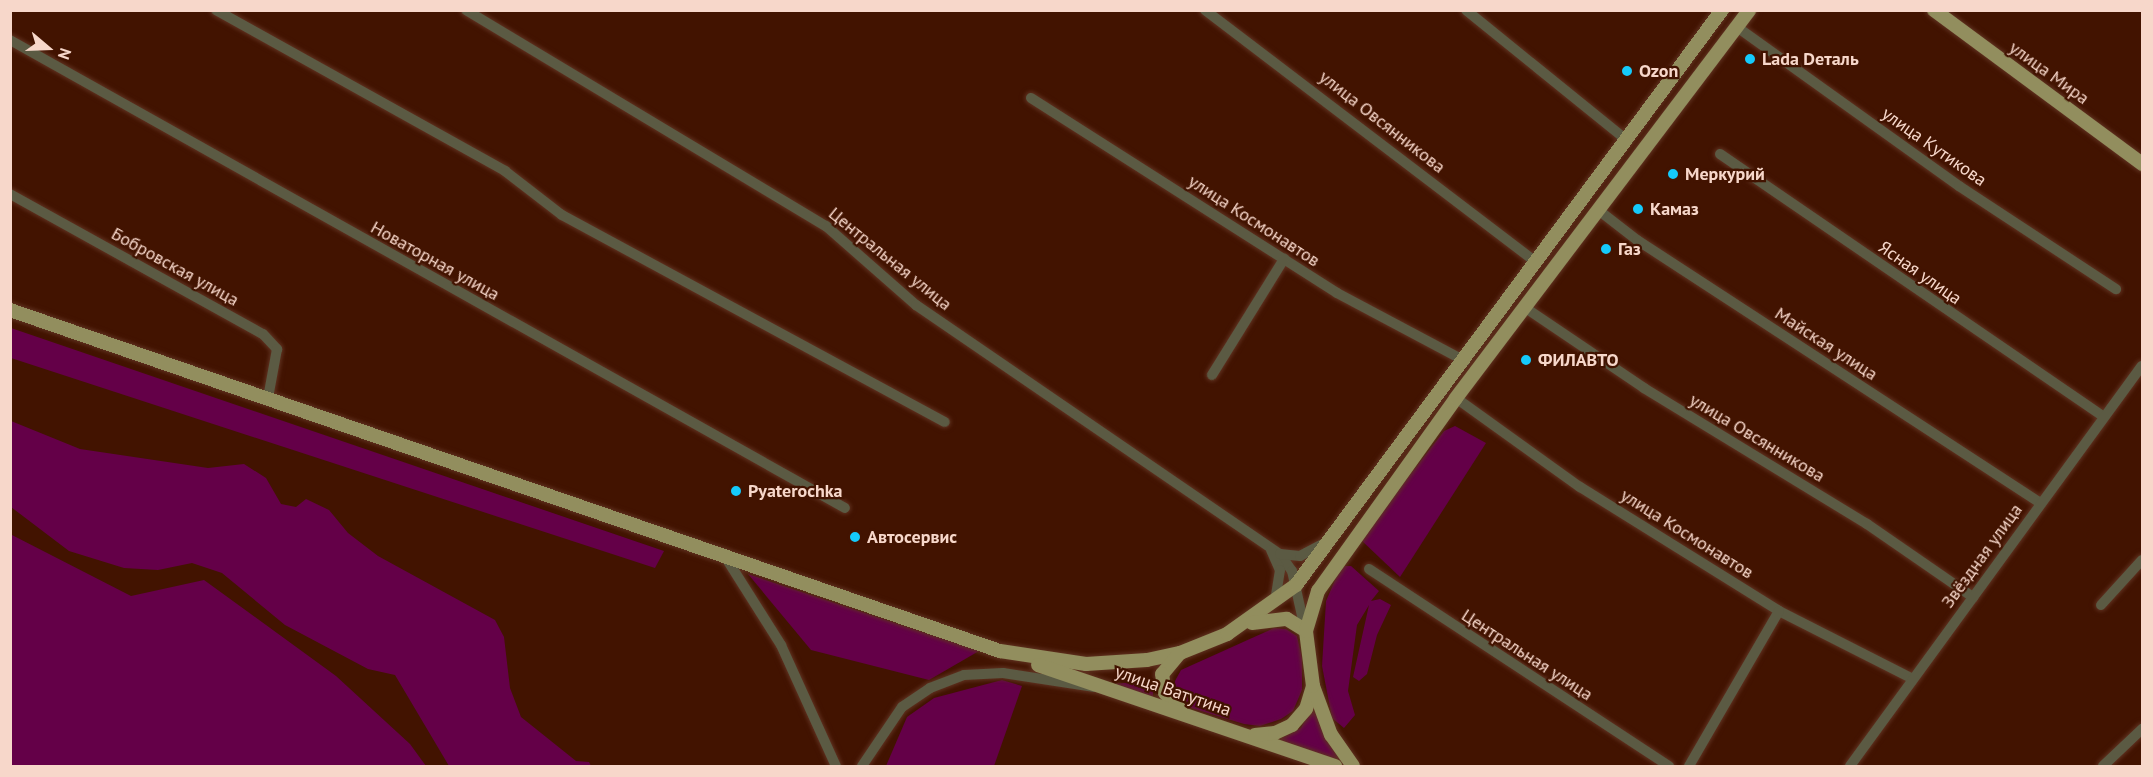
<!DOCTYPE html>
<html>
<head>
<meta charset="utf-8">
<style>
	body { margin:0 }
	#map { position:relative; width:2153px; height:777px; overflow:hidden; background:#421300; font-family:"PT Sans",sans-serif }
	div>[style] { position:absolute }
	.green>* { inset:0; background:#640048 }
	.roads { filter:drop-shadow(0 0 2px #5f3220) drop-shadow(0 0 2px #5f3220) }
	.minor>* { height:10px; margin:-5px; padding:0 5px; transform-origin:5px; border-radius:5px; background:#5b5a43 }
	.major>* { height:14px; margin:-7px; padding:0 7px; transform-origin:7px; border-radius:7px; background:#928e5e }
	.dots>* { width:16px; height:16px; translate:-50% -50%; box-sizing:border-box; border:3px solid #421300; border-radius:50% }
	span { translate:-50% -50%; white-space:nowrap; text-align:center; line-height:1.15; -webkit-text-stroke:4.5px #421300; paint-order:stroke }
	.poi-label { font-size:18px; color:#f7d7ca; font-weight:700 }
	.left { translate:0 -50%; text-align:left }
	.street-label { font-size:18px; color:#f7d7ca }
	.frame { position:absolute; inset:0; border:12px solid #f7d7ca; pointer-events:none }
	.north { position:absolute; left:18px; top:18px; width:60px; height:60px; -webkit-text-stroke:4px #421300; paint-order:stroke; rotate:109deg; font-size:16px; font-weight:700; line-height:24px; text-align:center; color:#f7d7ca }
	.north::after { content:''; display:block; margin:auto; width:21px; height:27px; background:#f7d7ca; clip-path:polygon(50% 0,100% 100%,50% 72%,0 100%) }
</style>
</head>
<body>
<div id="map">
	<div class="green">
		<i style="clip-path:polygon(11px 328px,664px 551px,655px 568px,11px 358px)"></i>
		<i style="clip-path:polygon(11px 421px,80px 449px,208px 468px,244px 464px,266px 478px,281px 504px,296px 507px,306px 499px,329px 510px,348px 533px,378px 556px,495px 620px,504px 637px,510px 688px,521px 717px,576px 761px,589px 762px,591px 766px,449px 766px,395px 675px,368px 669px,285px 625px,222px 573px,192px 563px,158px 570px,124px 568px,69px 551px,11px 507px)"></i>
		<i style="clip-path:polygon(1455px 426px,1486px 443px,1400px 577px,1360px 539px,1444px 431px)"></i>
		<i style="clip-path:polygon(10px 534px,131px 596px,204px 580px,336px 676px,410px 744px,426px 766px,11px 766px)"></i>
		<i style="clip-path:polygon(1341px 566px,1351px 566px,1379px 591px,1371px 601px,1380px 599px,1391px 605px,1377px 635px,1367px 674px,1359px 681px,1353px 677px,1369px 605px,1357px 625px,1348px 691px,1355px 715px,1344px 728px,1332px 718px,1322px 666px,1326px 601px)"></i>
		<i style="clip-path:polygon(748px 574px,979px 651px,929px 680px,811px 650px)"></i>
		<i style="clip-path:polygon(1274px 628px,1286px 629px,1297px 636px,1302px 658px,1302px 690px,1293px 711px,1281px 719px,1260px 726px,1244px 724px,1191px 708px,1175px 694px,1175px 681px,1181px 670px)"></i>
		<i style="clip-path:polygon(1002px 680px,1022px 686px,994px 766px,886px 766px,907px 717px,934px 698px)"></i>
		<i style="clip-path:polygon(1153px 680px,1153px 698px,1114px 684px)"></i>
		<i style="clip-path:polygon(1313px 704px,1327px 741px,1342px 763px,1276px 741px,1301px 728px)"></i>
	</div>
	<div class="roads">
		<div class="minor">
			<i style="left:216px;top:10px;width:331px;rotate:29.1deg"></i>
			<i style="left:505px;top:171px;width:72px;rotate:37.7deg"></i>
			<i style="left:562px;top:215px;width:435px;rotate:28.4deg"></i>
			<i style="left:466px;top:10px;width:420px;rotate:31deg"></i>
			<i style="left:826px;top:226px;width:120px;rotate:41.3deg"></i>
			<i style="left:916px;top:305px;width:441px;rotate:34.4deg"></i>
			<i style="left:1280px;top:554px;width:21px;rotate:55deg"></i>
			<i style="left:1292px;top:571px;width:59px;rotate:77.4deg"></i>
			<i style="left:1205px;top:10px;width:417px;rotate:37.3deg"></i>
			<i style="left:1466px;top:10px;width:208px;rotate:39deg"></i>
			<i style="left:1737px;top:27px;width:273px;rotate:35.6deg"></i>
			<i style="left:1959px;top:186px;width:188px;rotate:33.3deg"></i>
			<i style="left:10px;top:40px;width:957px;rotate:29.27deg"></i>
			<i style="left:1031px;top:98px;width:363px;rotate:32.5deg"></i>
			<i style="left:1337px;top:293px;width:145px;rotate:28deg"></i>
			<i style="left:1720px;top:154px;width:464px;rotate:34.4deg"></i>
			<i style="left:10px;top:194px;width:289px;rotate:29deg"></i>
			<i style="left:263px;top:334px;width:21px;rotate:47deg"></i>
			<i style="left:277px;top:349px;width:50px;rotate:100.4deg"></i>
			<i style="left:1597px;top:209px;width:51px;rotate:37.8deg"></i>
			<i style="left:1637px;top:240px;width:482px;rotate:33.1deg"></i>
			<i style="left:1524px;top:307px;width:145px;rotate:34deg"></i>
			<i style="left:1644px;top:388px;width:261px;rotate:31.4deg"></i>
			<i style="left:1867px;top:524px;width:129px;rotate:34.6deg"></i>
			<i style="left:1212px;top:375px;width:137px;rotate:-58.2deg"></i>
			<i style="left:1456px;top:398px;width:153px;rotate:35.7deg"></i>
			<i style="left:1580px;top:487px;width:234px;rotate:31.9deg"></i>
			<i style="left:1779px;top:611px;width:150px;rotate:26.9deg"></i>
			<i style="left:1271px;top:550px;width:22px;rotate:66deg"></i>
			<i style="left:1280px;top:570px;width:31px;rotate:99deg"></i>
			<i style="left:1280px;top:554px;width:20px;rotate:6deg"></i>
			<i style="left:1300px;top:556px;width:26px;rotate:-28deg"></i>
			<i style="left:726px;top:558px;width:103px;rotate:57.7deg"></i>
			<i style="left:781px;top:645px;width:133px;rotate:65.6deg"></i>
			<i style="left:1369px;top:569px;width:359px;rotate:33.3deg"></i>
			<i style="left:2101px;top:605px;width:61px;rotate:-47.7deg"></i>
			<i style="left:862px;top:766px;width:71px;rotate:-55.9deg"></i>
			<i style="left:902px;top:707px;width:34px;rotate:-34deg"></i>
			<i style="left:930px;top:688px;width:36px;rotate:-21deg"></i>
			<i style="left:964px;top:675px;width:39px;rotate:-3deg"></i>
			<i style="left:1003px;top:673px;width:91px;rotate:8.8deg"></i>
			<i style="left:1689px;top:766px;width:179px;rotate:-59.9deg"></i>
			<i style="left:1850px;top:766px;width:495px;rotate:-53.9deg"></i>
			<i style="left:2103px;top:766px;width:54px;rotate:-43.5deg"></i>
		</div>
		<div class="major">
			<i style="left:1934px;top:10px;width:259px;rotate:36.5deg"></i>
			<i style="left:10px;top:310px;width:1047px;rotate:19.01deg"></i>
			<i style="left:1000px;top:651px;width:87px;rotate:8.6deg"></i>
			<i style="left:1086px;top:664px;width:61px;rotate:-3.8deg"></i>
			<i style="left:1147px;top:660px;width:34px;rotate:-12deg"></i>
			<i style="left:1180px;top:653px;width:51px;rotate:-22deg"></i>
			<i style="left:1227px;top:634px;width:85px;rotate:-35.4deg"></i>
			<i style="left:1296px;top:585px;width:716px;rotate:-53.47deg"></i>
			<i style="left:1252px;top:623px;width:35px;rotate:-7deg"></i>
			<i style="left:1287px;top:619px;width:22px;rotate:32deg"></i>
			<i style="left:1179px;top:654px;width:26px;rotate:130deg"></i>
			<i style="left:1162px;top:674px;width:19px;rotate:81deg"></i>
			<i style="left:1165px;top:693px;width:22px;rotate:47deg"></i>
			<i style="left:1038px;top:665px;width:314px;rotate:18.8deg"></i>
			<i style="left:1255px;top:735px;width:20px;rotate:-6deg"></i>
			<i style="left:1275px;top:733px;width:19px;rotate:-25deg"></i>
			<i style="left:1292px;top:725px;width:21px;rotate:-49deg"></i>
			<i style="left:1306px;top:709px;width:24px;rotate:-73deg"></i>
			<i style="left:1353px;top:766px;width:38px;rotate:-125deg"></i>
			<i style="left:1331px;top:735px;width:52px;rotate:-110.2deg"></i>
			<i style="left:1313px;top:686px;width:55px;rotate:-97.3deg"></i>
			<i style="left:1306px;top:631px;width:42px;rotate:-73.3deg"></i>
			<i style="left:1318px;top:591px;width:237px;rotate:-54.4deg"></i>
			<i style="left:1456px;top:398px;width:486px;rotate:-52.9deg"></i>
		</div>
	</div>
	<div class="dots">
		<i style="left:1750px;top:59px;background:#15cafb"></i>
		<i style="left:1627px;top:71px;background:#15cafb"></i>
		<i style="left:1673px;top:174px;background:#15cafb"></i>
		<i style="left:1638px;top:209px;background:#15cafb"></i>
		<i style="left:1606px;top:249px;background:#15cafb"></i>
		<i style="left:1526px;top:360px;background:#15cafb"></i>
		<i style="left:736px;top:491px;background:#15cafb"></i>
		<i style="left:855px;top:537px;background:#15cafb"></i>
	</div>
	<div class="poi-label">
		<span class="left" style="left:1762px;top:59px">Lada Dеталь</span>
		<span class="left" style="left:1639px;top:71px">Ozon</span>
		<span class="left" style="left:1685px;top:174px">Меркурий</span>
		<span class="left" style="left:1650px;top:209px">Камаз</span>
		<span class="left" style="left:1618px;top:249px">Газ</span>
		<span class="left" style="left:1538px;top:360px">ФИЛАВТО</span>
		<span class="left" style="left:748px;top:491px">Pyaterochka</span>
		<span class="left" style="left:867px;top:537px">Автосервис</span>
	</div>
	<div class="street-label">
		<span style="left:2049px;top:73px;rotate:36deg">улица Мира</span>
		<span style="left:1382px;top:122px;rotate:38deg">улица Овсянникова</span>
		<span style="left:1934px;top:147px;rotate:35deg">улица Кутикова</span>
		<span style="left:1254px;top:221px;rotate:33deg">улица Космонавтов</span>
		<span style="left:890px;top:259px;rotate:39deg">Центральная улица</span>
		<span style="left:435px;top:261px;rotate:29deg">Новаторная улица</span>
		<span style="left:175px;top:267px;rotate:29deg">Бобровская улица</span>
		<span style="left:1920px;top:273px;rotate:35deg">Ясная улица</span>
		<span style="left:1826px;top:344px;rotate:33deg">Майская улица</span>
		<span style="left:1757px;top:438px;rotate:31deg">улица Овсянникова</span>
		<span style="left:1687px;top:534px;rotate:32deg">улица Космонавтов</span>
		<span style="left:1982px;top:556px;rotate:-54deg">Звёздная улица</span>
		<span style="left:1527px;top:655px;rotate:33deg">Центральная улица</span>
		<span style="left:1173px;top:691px;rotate:19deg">улица Ватутина</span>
	</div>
	<div class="frame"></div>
	<div class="north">N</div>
</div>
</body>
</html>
